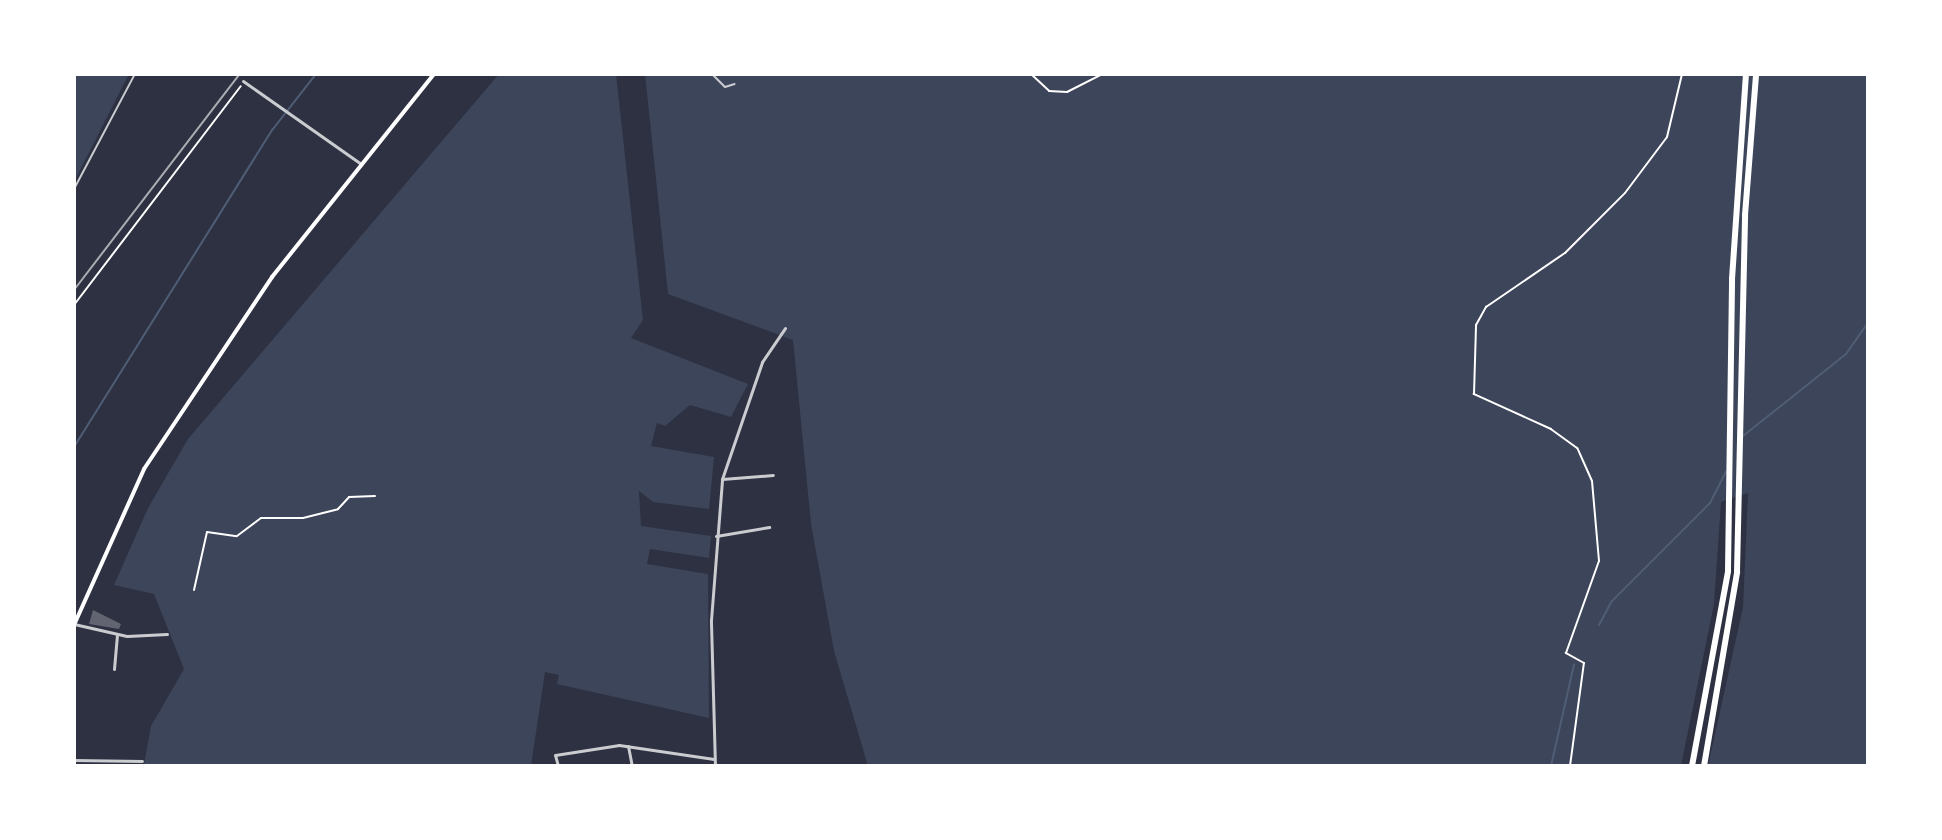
<!DOCTYPE html>
<html>
<head>
<meta charset="utf-8">
<style>
	body { margin:0 }
	#map { position:relative; width:1942px; height:840px; overflow:hidden; background:#2d3142; font-family:Lato,sans-serif }
	div>[style] { position:absolute }
	.green>* { inset:0; background:#3c4559 }
	.stream>* { height:2px; margin:-1px; padding:0 1px; transform-origin:1px; border-radius:1px; background:#4f5d75 }
	.building>* { inset:0; background:#626471 }
	.path>* { height:2px; margin:-1px; padding:0 1px; transform-origin:1px; border-radius:1px; background:#fff }
	.service>* { height:2px; margin:-1px; padding:0 1px; transform-origin:1px; border-radius:1px; background:#caccd0 }
	.minor>* { height:3px; margin:-1.5px; padding:0 1.5px; transform-origin:1.5px; border-radius:1.5px; background:#caccd0 }
	.secondary>* { height:4px; margin:-2px; padding:0 2px; transform-origin:2px; border-radius:2px; background:#fff }
	.motorway>* { height:6px; margin:-3px; padding:0 3px; transform-origin:3px; border-radius:3px; background:#fff }
	.rail>* { height:2px; margin:-1px; padding:0 1px; transform-origin:1px; border-radius:1px; background:#abadb3 }
	span { translate:-50% -50%; white-space:nowrap; text-align:center; line-height:1.15; -webkit-text-stroke:7px #fff; paint-order:stroke }
	.frame { position:absolute; inset:0; border:76px solid #fff; pointer-events:none }
</style>
</head>
<body>
<div id="map">
	<div class="green">
		<i style="clip-path:polygon(74px 74px,129px 74px,74px 182px)"></i>
		<i style="clip-path:polygon(499px 74px,616px 74px,643px 320px,631px 338px,748px 384px,731px 417px,690px 405px,665px 426px,657px 423px,651px 446px,714px 457px,709px 509px,653px 502px,639px 491px,641px 526px,711px 536px,709px 558px,650px 549px,647px 564px,708px 574px,709px 718px,557px 684px,559px 675px,545px 672px,531px 766px,121px 766px,144px 764px,151px 726px,184px 669px,154px 594px,114px 585px,148px 508px,188px 439px)"></i>
		<i style="clip-path:polygon(645px 74px,1868px 74px,1868px 766px,1708px 766px,1743px 607px,1748px 493px,1721px 502px,1714px 604px,1681px 766px,868px 766px,834px 651px,811px 524px,793px 340px,668px 294px)"></i>
	</div>
	<div class="stream">
		<i style="left:1743px;top:436px;width:132px;rotate:-38.5deg"></i>
		<i style="left:1846px;top:354px;width:39px;rotate:-55deg"></i>
		<i style="left:74px;top:447px;width:375px;rotate:-58deg"></i>
		<i style="left:273px;top:129px;width:70px;rotate:-52deg"></i>
		<i style="left:1599px;top:625px;width:27px;rotate:-62deg"></i>
		<i style="left:1612px;top:601px;width:139px;rotate:-45deg"></i>
		<i style="left:1710px;top:503px;width:36px;rotate:-63deg"></i>
		<i style="left:1551px;top:766px;width:104px;rotate:-77.2deg"></i>
	</div>
	<div class="building">
		<i style="clip-path:polygon(93px 610px,121px 624px,119px 629px,89px 624px)"></i>
	</div>
	<div class="path">
		<i style="left:1031px;top:74px;width:25px;rotate:43deg"></i>
		<i style="left:1049px;top:91px;width:18px;rotate:3deg"></i>
		<i style="left:1067px;top:92px;width:39px;rotate:-27deg"></i>
		<i style="left:74px;top:305px;width:275px;rotate:-52.7deg"></i>
		<i style="left:194px;top:590px;width:59px;rotate:-77.4deg"></i>
		<i style="left:207px;top:532px;width:30px;rotate:8deg"></i>
		<i style="left:237px;top:536px;width:30px;rotate:-37deg"></i>
		<i style="left:261px;top:518px;width:42px"></i>
		<i style="left:303px;top:518px;width:36px;rotate:-14deg"></i>
		<i style="left:338px;top:509px;width:16px;rotate:-47deg"></i>
		<i style="left:349px;top:497px;width:26px;rotate:-2deg"></i>
		<i style="left:1570px;top:766px;width:104px;rotate:-82.3deg"></i>
		<i style="left:1584px;top:663px;width:21px;rotate:-151deg"></i>
		<i style="left:1566px;top:653px;width:98px;rotate:-70.3deg"></i>
		<i style="left:1599px;top:561px;width:80px;rotate:-95deg"></i>
		<i style="left:1592px;top:481px;width:36px;rotate:-114deg"></i>
		<i style="left:1577px;top:448px;width:32px;rotate:-144deg"></i>
		<i style="left:1551px;top:429px;width:85px;rotate:-155.6deg"></i>
		<i style="left:1474px;top:394px;width:69px;rotate:-88.3deg"></i>
		<i style="left:1476px;top:325px;width:21px;rotate:-61deg"></i>
		<i style="left:1486px;top:307px;width:96px;rotate:-34.4deg"></i>
		<i style="left:1565px;top:253px;width:85px;rotate:-45deg"></i>
		<i style="left:1625px;top:193px;width:70px;rotate:-53.1deg"></i>
		<i style="left:1667px;top:137px;width:65px;rotate:-76.6deg"></i>
	</div>
	<div class="service">
		<i style="left:712px;top:74px;width:18px;rotate:45deg"></i>
		<i style="left:725px;top:87px;width:10px;rotate:-17deg"></i>
		<i style="left:74px;top:189px;width:130px;rotate:-62.1deg"></i>
	</div>
	<div class="minor">
		<i style="left:243px;top:81px;width:144px;rotate:35.1deg"></i>
		<i style="left:722px;top:479px;width:51px;rotate:-4.5deg"></i>
		<i style="left:716px;top:536px;width:54px;rotate:-9.6deg"></i>
		<i style="left:74px;top:624px;width:54px;rotate:12.8deg"></i>
		<i style="left:127px;top:636px;width:40px;rotate:-2.9deg"></i>
		<i style="left:114px;top:669px;width:35px;rotate:-85deg"></i>
		<i style="left:628px;top:746px;width:20px;rotate:79deg"></i>
		<i style="left:74px;top:760px;width:68px;rotate:0.8deg"></i>
		<i style="left:558px;top:766px;width:11px;rotate:-105deg"></i>
		<i style="left:555px;top:755px;width:65px;rotate:-8.9deg"></i>
		<i style="left:619px;top:745px;width:96px;rotate:8.4deg"></i>
		<i style="left:715px;top:766px;width:146px;rotate:-91.6deg"></i>
		<i style="left:711px;top:620px;width:141px;rotate:-85.5deg"></i>
		<i style="left:722px;top:479px;width:124px;rotate:-71.1deg"></i>
		<i style="left:762px;top:362px;width:41px;rotate:-55.9deg"></i>
	</div>
	<div class="secondary">
		<i style="left:74px;top:625px;width:171px;rotate:-65.8deg"></i>
		<i style="left:144px;top:469px;width:231px;rotate:-56.3deg"></i>
		<i style="left:272px;top:277px;width:260px;rotate:-51.4deg"></i>
	</div>
	<div class="motorway">
		<i style="left:1692px;top:766px;width:198px;rotate:-79.5deg"></i>
		<i style="left:1728px;top:571px;width:292px;rotate:-89.2deg"></i>
		<i style="left:1732px;top:279px;width:205px;rotate:-86.1deg"></i>
		<i style="left:1704px;top:766px;width:197px;rotate:-80.3deg"></i>
		<i style="left:1737px;top:572px;width:357px;rotate:-88.7deg"></i>
		<i style="left:1745px;top:215px;width:141px;rotate:-85.5deg"></i>
	</div>
	<div class="rail">
		<i style="left:74px;top:290px;width:272px;rotate:-52.5deg"></i>
	</div>
	<div class="frame"></div>
</div>
</body>
</html>
